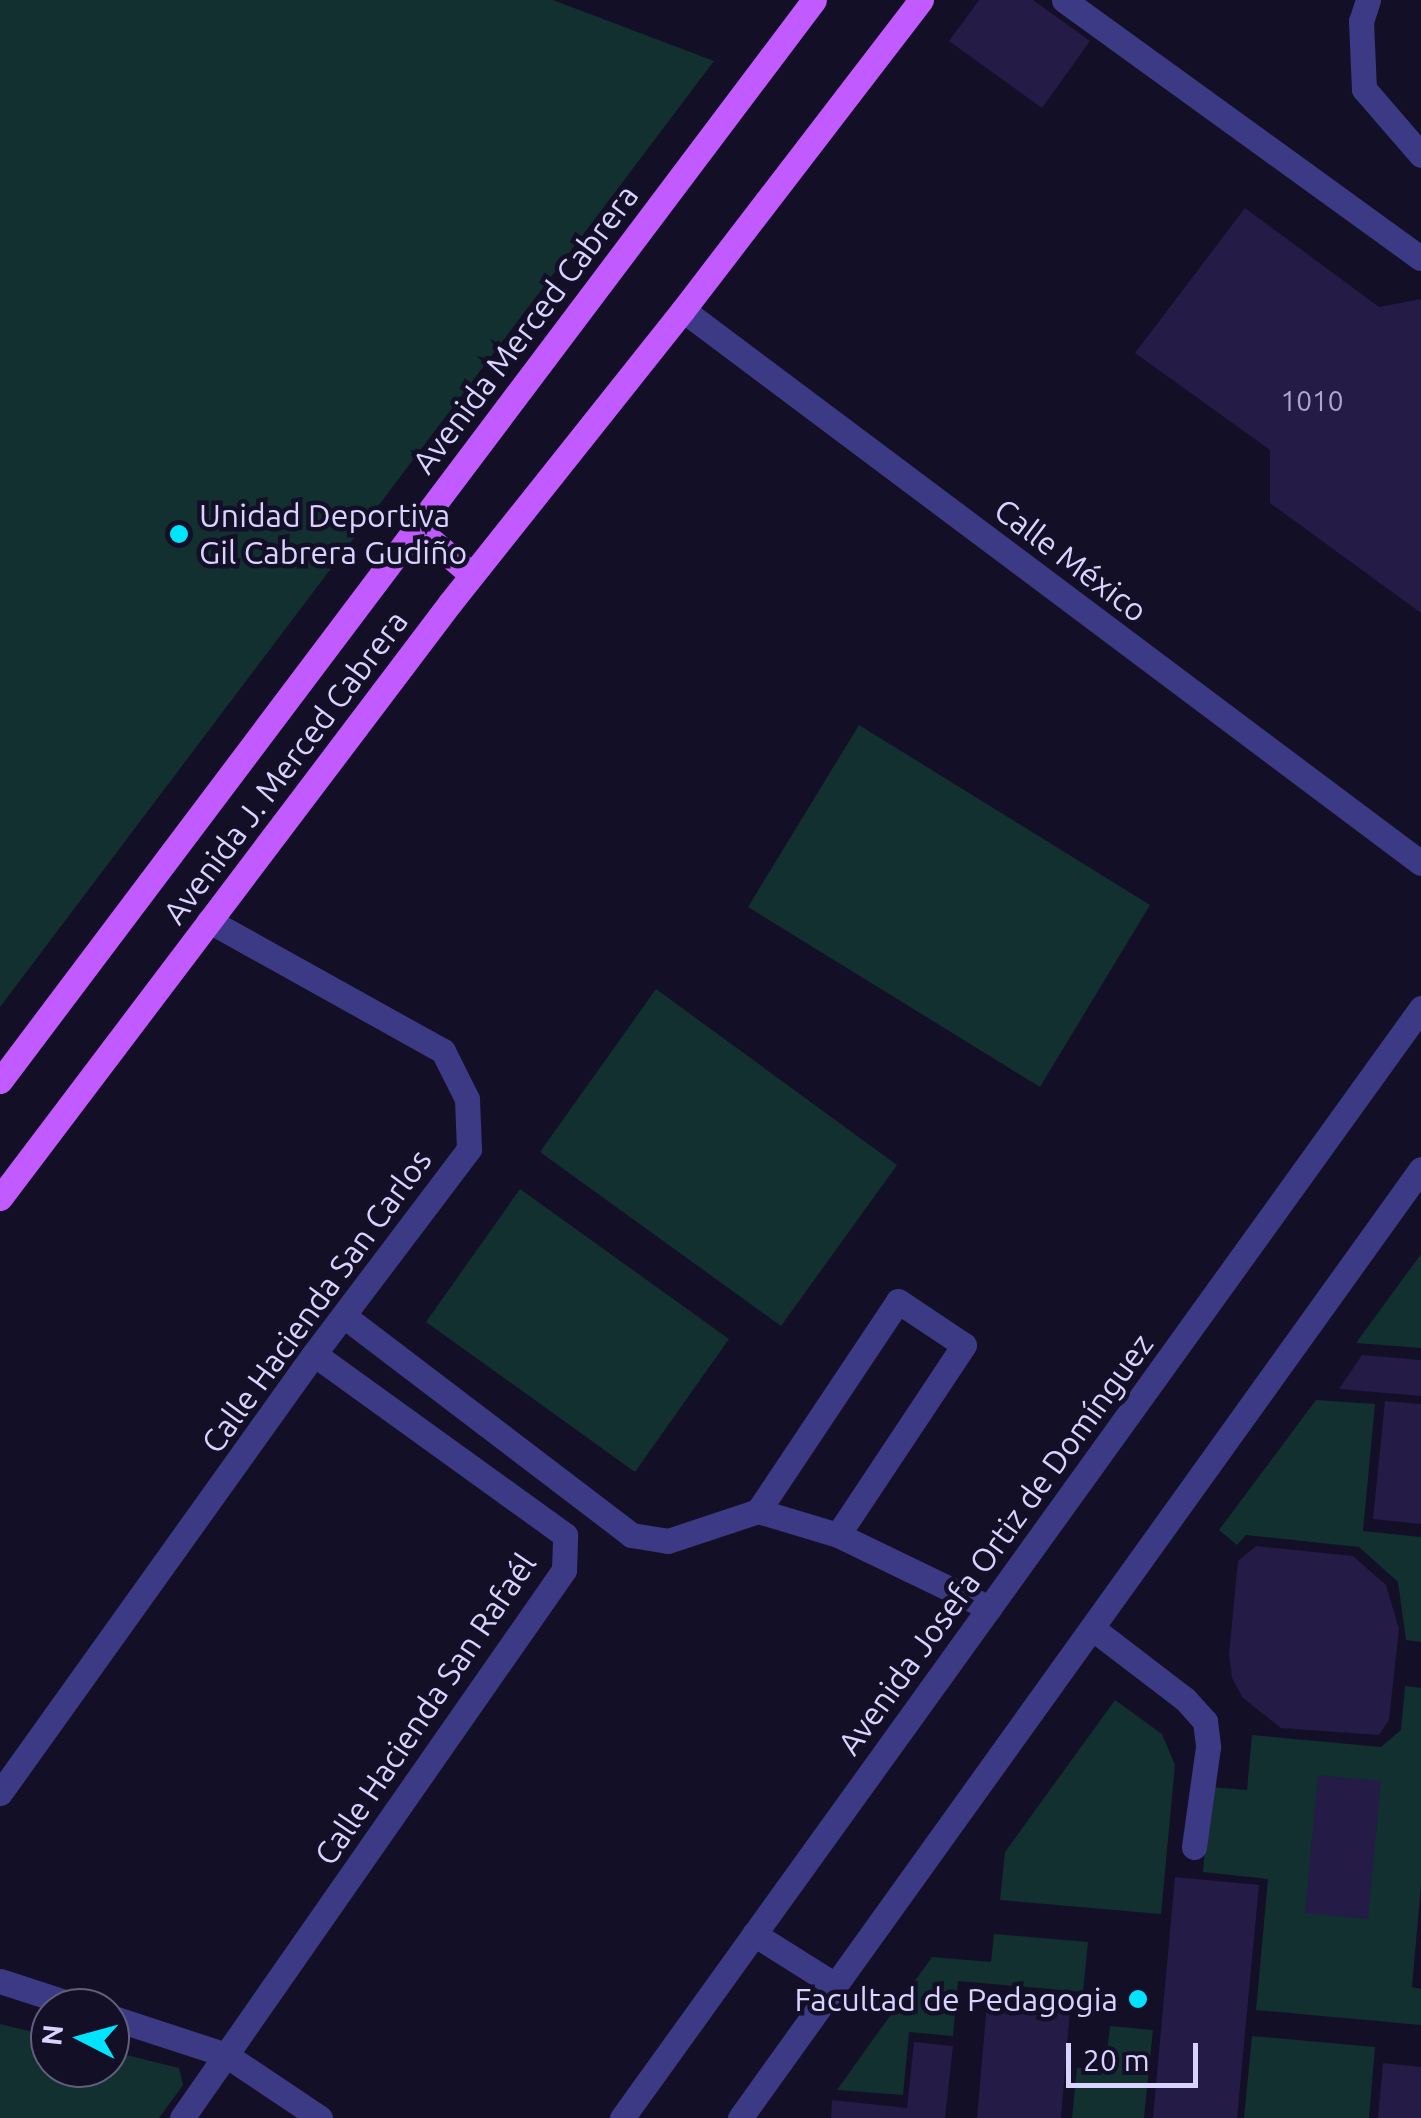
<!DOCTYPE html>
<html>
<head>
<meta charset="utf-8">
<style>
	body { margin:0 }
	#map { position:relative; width:1421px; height:2118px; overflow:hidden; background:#130f26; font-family:Ubuntu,sans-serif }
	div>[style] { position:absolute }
	.green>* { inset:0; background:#12302f }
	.building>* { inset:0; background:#241b47 }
	.minor>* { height:25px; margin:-12.5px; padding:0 12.5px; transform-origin:12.5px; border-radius:12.5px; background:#3d3a85 }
	.major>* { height:25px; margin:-12.5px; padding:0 12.5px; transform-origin:12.5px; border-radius:12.5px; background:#c25bff }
	.dots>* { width:28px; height:28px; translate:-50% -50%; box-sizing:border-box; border:5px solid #130f26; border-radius:50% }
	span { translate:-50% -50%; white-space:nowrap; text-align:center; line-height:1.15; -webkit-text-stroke:9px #130f26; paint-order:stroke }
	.number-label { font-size:28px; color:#aca6d1 }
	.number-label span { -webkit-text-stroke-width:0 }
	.street-label { font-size:32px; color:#d9d4ff }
	.poi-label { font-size:32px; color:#d9d4ff }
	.left { translate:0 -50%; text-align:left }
	.right { translate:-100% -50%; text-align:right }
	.north { position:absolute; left:30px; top:1988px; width:100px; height:100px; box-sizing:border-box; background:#130f26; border:2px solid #625e7d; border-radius:50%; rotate:276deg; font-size:28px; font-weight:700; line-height:40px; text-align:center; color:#d9d4ff }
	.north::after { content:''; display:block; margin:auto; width:35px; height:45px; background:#00e5ff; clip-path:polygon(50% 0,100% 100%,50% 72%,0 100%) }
	.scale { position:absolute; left:1066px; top:2043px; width:132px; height:45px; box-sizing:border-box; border:5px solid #d9d4ff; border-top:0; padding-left:12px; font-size:30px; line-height:35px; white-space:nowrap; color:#d9d4ff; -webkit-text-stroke:8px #130f26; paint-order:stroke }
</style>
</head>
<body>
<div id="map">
	<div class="green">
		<i style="clip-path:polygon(0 0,553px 0,714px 61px,0 1007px)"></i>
		<i style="clip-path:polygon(859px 725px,1150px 905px,1040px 1087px,748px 907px)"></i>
		<i style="clip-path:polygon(656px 989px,897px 1165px,781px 1326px,540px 1152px)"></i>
		<i style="clip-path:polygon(520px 1189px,729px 1339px,635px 1472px,426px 1322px)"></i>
		<i style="clip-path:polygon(1421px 1254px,1421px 1348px,1356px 1343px)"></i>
		<i style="clip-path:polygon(1316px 1400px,1375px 1404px,1363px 1531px,1421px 1537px,1421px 1642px,1406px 1640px,1398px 1582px,1359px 1547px,1246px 1535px,1237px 1545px,1219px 1530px)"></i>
		<i style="clip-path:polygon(1405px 1686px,1421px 1688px,1421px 1884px,1412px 1987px,1421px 1989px,1421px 2025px,1256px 2010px,1268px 1879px,1203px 1872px,1210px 1787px,1247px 1790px,1252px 1735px,1381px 1747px,1401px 1730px)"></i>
		<i style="clip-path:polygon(1115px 1700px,1162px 1734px,1175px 1765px,1161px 1914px,1000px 1900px,1005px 1852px)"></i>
		<i style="clip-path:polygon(994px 1934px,1088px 1942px,1083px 1992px,958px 1981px,953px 2036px,909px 2032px,903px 2095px,837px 2090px,932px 1957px,991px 1962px)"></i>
		<i style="clip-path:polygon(0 2024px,50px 2036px,50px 2068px,110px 2068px,110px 2051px,179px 2068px,183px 2085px,159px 2118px,0 2118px)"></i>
		<i style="clip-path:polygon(1110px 2026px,1153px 2030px,1144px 2118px,1072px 2118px,1077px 2068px,1105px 2070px)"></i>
		<i style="clip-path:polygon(1252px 2036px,1375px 2047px,1369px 2118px,1244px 2118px)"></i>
	</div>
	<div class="building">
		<i style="clip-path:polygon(979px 0,1033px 0,1090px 41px,1042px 108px,949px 41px)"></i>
		<i style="clip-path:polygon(1245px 208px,1379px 307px,1421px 299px,1421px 613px,1270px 503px,1270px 450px,1135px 353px)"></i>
		<i style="clip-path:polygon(1362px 1355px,1421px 1360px,1421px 1396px,1339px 1389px)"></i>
		<i style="clip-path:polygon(1385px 1401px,1421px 1404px,1421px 1524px,1373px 1519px)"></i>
		<i style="clip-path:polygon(1256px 1546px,1353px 1556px,1386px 1585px,1399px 1629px,1389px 1720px,1379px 1735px,1281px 1728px,1243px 1698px,1232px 1678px,1229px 1654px,1238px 1561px)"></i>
		<i style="clip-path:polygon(1318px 1775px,1381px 1781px,1368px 1919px,1305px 1913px)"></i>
		<i style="clip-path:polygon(1175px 1877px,1259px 1885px,1237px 2118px,1153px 2118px)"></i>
		<i style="clip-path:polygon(987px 2003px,1070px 2009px,1061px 2118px,977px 2118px)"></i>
		<i style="clip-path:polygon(914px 2042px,953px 2046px,945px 2118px,831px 2118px,832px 2100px,907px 2108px)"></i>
		<i style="clip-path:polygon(1383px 2063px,1421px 2067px,1421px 2118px,1378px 2118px)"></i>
	</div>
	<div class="minor">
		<i style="left:1064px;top:0;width:440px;rotate:35.9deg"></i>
		<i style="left:1368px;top:0;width:22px;rotate:108deg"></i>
		<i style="left:1361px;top:21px;width:68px;rotate:87.5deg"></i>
		<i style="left:1364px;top:89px;width:87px;rotate:49.2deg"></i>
		<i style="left:683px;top:310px;width:922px;rotate:36.85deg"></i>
		<i style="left:344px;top:1316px;width:361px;rotate:37.3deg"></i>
		<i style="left:631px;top:1535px;width:37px;rotate:9deg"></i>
		<i style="left:668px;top:1541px;width:95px;rotate:-18.4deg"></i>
		<i style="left:758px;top:1511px;width:84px;rotate:16.7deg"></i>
		<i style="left:838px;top:1535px;width:168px;rotate:25.8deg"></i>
		<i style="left:758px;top:1511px;width:252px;rotate:-56.3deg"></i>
		<i style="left:898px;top:1301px;width:79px;rotate:33.7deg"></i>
		<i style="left:964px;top:1345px;width:228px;rotate:123.6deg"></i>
		<i style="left:1092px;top:1628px;width:117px;rotate:37.4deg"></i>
		<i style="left:1185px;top:1699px;width:30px;rotate:48deg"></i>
		<i style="left:1205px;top:1721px;width:26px;rotate:83deg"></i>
		<i style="left:1208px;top:1747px;width:101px;rotate:98deg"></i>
		<i style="left:0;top:1793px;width:540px;rotate:-54.43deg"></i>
		<i style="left:314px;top:1354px;width:257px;rotate:-52.9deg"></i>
		<i style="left:469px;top:1149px;width:50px;rotate:-92.3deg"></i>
		<i style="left:467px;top:1099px;width:54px;rotate:-116.6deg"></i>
		<i style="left:443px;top:1051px;width:268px;rotate:-150.9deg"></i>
		<i style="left:754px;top:1934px;width:96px;rotate:32.2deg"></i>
		<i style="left:0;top:1981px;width:87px;rotate:18deg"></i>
		<i style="left:110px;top:2017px;width:122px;rotate:18.1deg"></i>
		<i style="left:226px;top:2055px;width:113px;rotate:33.8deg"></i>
		<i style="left:182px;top:2118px;width:668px;rotate:-55.12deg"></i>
		<i style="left:564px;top:1570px;width:35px;rotate:-88deg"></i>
		<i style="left:565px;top:1535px;width:309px;rotate:-144.2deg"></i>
		<i style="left:622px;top:2118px;width:1368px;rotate:-54.25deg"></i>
		<i style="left:740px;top:2118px;width:1168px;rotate:-54.34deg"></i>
	</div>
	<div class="major">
		<i style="left:417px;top:528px;width:72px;rotate:40.5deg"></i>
		<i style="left:0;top:1081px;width:1353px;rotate:-53.02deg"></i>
		<i style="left:0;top:1198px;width:746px;rotate:-52.9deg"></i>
		<i style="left:450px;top:603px;width:374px;rotate:-51.5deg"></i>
		<i style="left:683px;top:310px;width:391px;rotate:-52.5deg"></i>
	</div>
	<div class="dots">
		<i style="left:179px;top:534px;background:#00e5ff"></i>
		<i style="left:1138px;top:1999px;background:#00e5ff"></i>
	</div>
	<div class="number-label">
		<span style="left:1312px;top:401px">1010</span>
	</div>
	<div class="street-label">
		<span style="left:525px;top:329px;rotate:-53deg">Avenida Merced Cabrera</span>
		<span style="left:1071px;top:560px;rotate:37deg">Calle México</span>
		<span style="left:285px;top:767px;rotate:-53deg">Avenida J. Merced Cabrera</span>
		<span style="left:316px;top:1301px;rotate:-54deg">Calle Hacienda San Carlos</span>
		<span style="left:995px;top:1544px;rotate:-54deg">Avenida Josefa Ortiz de Domínguez</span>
		<span style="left:425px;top:1709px;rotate:-56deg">Calle Hacienda San Rafaél</span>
	</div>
	<div class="poi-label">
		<span class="left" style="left:199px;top:534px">Unidad Deportiva<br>Gil Cabrera Gudiño</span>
		<span class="right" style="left:1118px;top:1999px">Facultad de Pedagogia</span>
	</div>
	<div class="north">N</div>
	<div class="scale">20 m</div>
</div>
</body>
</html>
